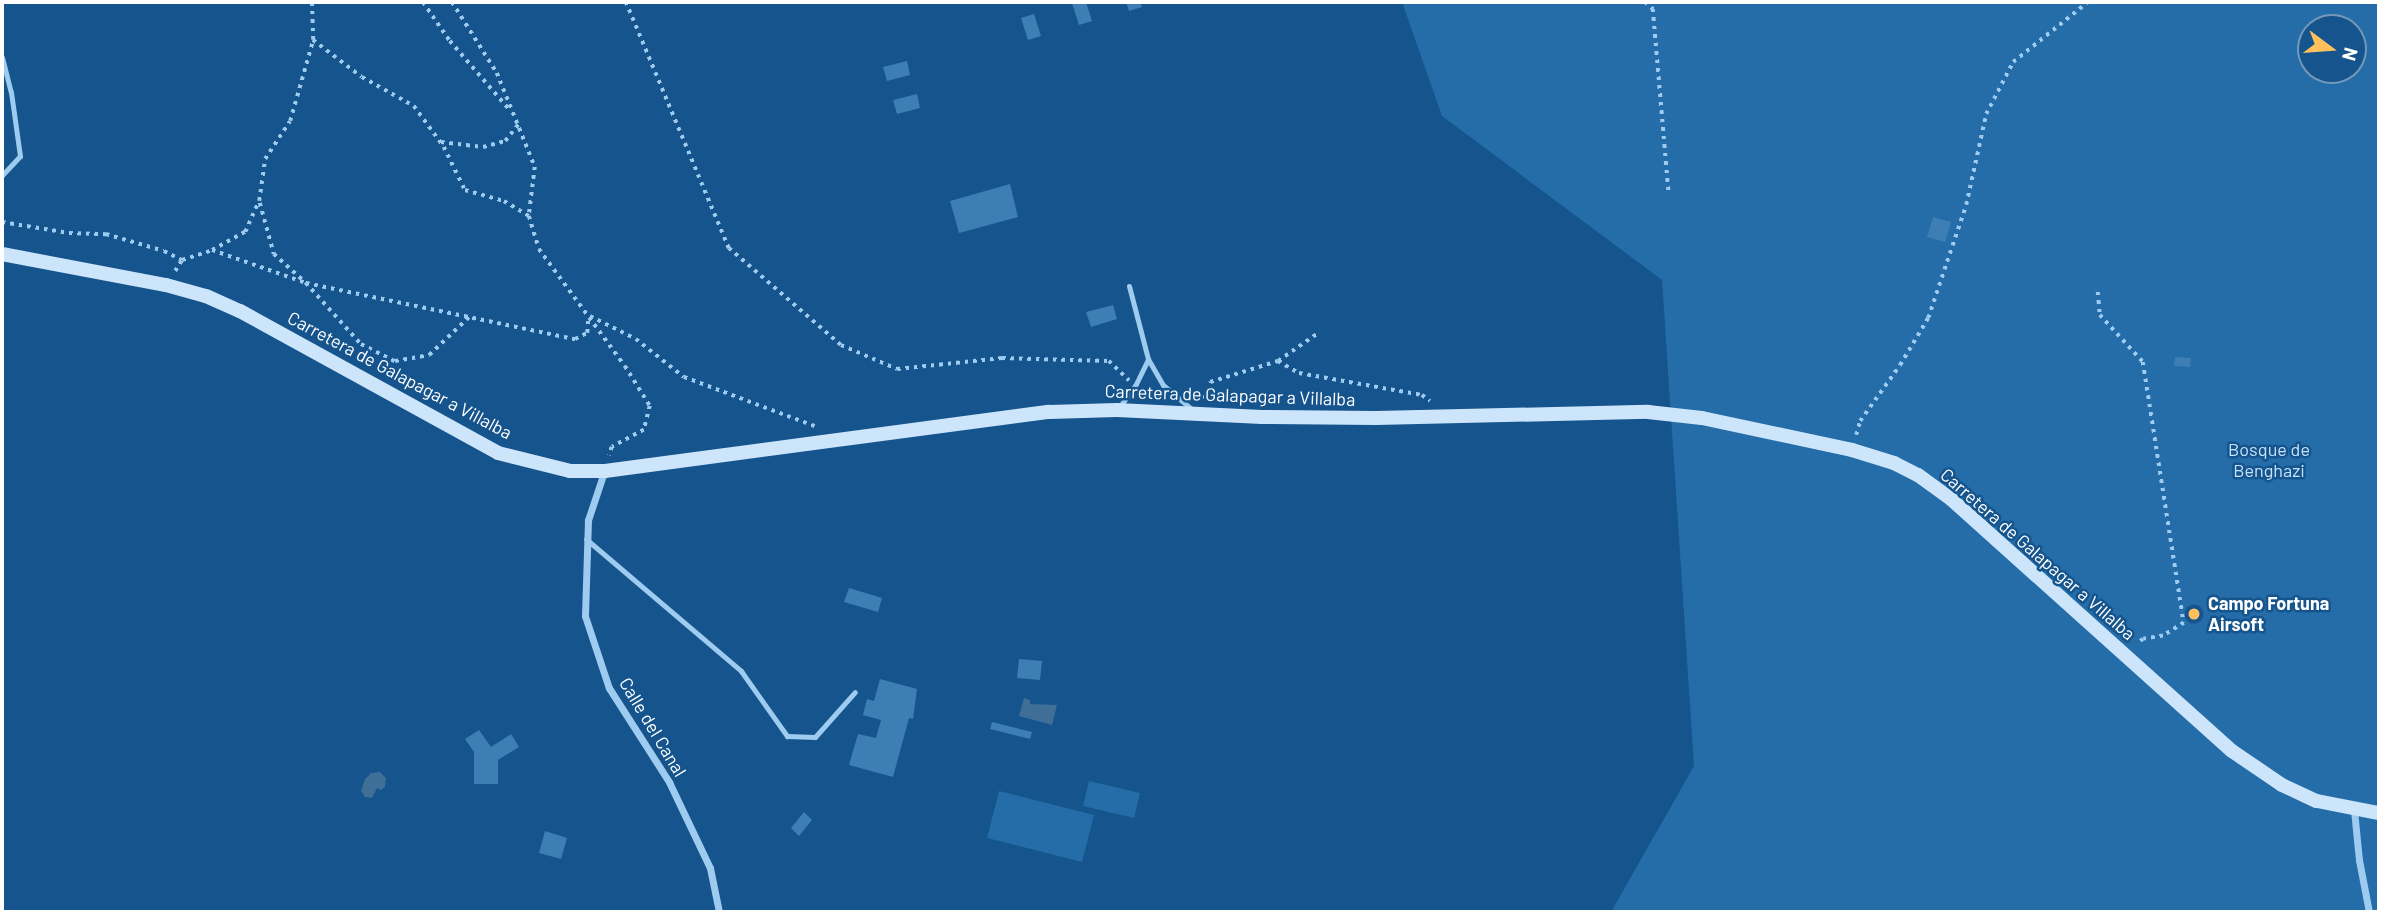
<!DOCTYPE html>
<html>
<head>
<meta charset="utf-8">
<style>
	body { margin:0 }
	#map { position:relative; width:2381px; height:914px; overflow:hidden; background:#15548c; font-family:Barlow,sans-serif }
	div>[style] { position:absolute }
	.green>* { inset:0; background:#246da9 }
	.water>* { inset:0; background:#3f6e96 }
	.building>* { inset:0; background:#3d7fb5 }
	.path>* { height:3.5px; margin-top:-1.75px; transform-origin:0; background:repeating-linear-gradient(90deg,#9ecbf0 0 3.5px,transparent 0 8.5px) }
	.lane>* { height:5px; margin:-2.5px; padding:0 2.5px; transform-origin:2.5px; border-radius:2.5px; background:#9ecbf0 }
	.street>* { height:7px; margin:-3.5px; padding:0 3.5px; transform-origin:3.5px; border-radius:3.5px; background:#9ecbf0 }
	.secondary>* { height:14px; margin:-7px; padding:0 7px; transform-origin:7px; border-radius:7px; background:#cce5fb }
	.dots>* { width:19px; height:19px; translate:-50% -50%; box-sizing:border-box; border:4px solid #15548c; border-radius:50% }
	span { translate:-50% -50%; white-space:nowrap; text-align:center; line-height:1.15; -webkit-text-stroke:5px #15548c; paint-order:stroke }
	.street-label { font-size:18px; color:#fff }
	.park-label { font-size:18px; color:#c4e3fb }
	.poi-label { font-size:18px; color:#fff; font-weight:700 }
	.left { translate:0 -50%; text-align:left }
	.frame { position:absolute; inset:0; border:4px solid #fff; pointer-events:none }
	.north { position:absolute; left:2297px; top:14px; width:70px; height:70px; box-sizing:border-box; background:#15548c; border:2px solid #7398ba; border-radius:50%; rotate:106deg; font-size:19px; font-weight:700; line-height:28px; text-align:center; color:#fff }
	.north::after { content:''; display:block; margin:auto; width:24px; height:32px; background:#ffc05d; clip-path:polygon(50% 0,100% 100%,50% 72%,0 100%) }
</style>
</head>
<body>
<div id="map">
	<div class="green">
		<i style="clip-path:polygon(evenodd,1402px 2px,2379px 2px,2379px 912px,1611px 912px,1694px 766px,1662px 280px,1442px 116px,1402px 2px,2311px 28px,2353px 28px,2353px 70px,2311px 70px,2311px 28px)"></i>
		<i style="clip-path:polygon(1089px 781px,1140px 793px,1134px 818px,1083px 806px)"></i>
		<i style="clip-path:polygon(999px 791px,1094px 815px,1082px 862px,987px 838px)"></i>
	</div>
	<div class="water">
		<i style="clip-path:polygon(1024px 698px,1030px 700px,1030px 704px,1057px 705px,1052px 725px,1019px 716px)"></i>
		<i style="clip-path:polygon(380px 772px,386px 778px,385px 787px,381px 790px,377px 788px,372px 798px,365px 797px,361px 791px,365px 779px,371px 773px)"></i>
	</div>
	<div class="building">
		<i style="clip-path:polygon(1076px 2px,1086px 2px,1092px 21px,1079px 25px,1072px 3px)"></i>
		<i style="clip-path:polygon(1126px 2px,1140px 2px,1142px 7px,1129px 11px)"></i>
		<i style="clip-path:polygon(1034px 14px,1041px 36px,1028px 40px,1021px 18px)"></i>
		<i style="clip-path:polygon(907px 61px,910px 75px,887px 81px,883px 67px)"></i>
		<i style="clip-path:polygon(917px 94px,920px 108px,897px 114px,893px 100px)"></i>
		<i style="clip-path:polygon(1010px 184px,1018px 217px,959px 233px,950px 201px)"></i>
		<i style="clip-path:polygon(1933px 217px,1951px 222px,1945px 242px,1927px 237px)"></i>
		<i style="clip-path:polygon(1113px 305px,1117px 319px,1091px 327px,1086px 312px)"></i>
		<i style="clip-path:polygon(2175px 357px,2191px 358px,2190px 367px,2174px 366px)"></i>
		<i style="clip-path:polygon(849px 588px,882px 598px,878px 612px,844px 602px)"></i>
		<i style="clip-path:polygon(1019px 659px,1042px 661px,1040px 680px,1017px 678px)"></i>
		<i style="clip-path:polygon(880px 679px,917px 689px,913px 719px,909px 718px,893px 777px,849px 765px,858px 734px,876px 738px,881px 720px,863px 715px,867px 699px,874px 701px)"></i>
		<i style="clip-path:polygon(992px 722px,1032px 732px,1030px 739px,990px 729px)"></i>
		<i style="clip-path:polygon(479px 730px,491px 747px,511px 734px,519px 747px,498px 760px,498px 784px,474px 784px,474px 752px,465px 739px)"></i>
		<i style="clip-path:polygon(804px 812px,812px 820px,799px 836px,791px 828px)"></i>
		<i style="clip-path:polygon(545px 831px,567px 838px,561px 859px,539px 853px)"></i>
	</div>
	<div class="path">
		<i style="left:423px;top:2px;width:47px;rotate:55.3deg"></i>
		<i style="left:450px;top:41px;width:90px;rotate:49.1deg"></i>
		<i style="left:452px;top:2px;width:84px;rotate:57.6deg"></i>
		<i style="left:497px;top:73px;width:101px;rotate:68deg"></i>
		<i style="left:535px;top:167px;width:49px;rotate:97deg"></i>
		<i style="left:626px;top:2px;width:267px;rotate:67.3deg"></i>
		<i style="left:729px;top:248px;width:148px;rotate:40.9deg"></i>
		<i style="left:841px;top:345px;width:61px;rotate:23.2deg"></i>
		<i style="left:897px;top:369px;width:106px;rotate:-6deg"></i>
		<i style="left:1002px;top:358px;width:107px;rotate:1.6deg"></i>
		<i style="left:1109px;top:361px;width:28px;rotate:44deg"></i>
		<i style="left:1645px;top:2px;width:11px;rotate:41deg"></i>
		<i style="left:1653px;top:9px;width:186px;rotate:85.1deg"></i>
		<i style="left:313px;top:40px;width:61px;rotate:37.1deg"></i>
		<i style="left:362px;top:77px;width:60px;rotate:29.1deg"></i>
		<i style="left:414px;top:106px;width:51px;rotate:53.8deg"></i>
		<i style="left:444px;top:147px;width:48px;rotate:64deg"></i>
		<i style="left:465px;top:190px;width:41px;rotate:15.8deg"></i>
		<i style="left:504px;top:201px;width:29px;rotate:31deg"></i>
		<i style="left:529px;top:216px;width:34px;rotate:73deg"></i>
		<i style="left:539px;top:249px;width:145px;rotate:53.7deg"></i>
		<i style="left:625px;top:366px;width:47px;rotate:58deg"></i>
		<i style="left:650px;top:406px;width:25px;rotate:104deg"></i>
		<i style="left:644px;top:430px;width:36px;rotate:152deg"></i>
		<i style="left:612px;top:447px;width:9px;rotate:108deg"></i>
		<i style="left:441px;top:142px;width:42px;rotate:6.8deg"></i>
		<i style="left:483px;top:147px;width:23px;rotate:-15deg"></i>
		<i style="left:505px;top:141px;width:21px;rotate:-51deg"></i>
		<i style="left:260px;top:203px;width:53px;rotate:74.6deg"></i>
		<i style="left:274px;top:254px;width:43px;rotate:42.2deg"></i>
		<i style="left:306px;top:283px;width:82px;rotate:48deg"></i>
		<i style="left:361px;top:344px;width:38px;rotate:27deg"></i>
		<i style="left:395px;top:361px;width:35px;rotate:-10deg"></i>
		<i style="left:429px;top:355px;width:55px;rotate:-43.5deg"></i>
		<i style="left:2px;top:222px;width:68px;rotate:9.3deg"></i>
		<i style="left:69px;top:233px;width:37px;rotate:2deg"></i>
		<i style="left:106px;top:234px;width:60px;rotate:16.3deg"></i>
		<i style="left:164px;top:251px;width:20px;rotate:27deg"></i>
		<i style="left:212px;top:250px;width:100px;rotate:19.3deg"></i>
		<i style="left:306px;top:283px;width:275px;rotate:11.8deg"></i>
		<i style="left:575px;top:339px;width:13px;rotate:-27deg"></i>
		<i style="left:587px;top:333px;width:16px;rotate:-86deg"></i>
		<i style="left:175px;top:271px;width:13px;rotate:-58deg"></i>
		<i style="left:182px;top:260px;width:32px;rotate:-18deg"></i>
		<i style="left:212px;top:250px;width:38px;rotate:-29deg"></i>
		<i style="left:245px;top:232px;width:34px;rotate:-66deg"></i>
		<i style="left:259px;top:201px;width:42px;rotate:-81.9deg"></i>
		<i style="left:265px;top:159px;width:45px;rotate:-56.7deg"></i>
		<i style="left:290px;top:121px;width:84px;rotate:-74.1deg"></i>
		<i style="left:313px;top:40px;width:38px;rotate:-92deg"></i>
		<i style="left:2098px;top:292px;width:23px;rotate:85deg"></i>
		<i style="left:2100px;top:315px;width:64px;rotate:47.5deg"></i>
		<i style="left:2143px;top:362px;width:264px;rotate:81.1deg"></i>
		<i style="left:2184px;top:623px;width:25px;rotate:148deg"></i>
		<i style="left:2163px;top:636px;width:20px;rotate:171deg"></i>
		<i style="left:2143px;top:639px;width:8px;rotate:135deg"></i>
		<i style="left:590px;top:316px;width:51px;rotate:26.6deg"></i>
		<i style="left:636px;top:339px;width:61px;rotate:38.4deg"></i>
		<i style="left:684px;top:377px;width:142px;rotate:20.6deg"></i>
		<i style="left:1278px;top:361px;width:24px;rotate:30deg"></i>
		<i style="left:1299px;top:373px;width:125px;rotate:10.1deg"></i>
		<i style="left:1422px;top:395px;width:10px;rotate:37deg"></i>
		<i style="left:1204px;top:399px;width:18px;rotate:-71deg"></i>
		<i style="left:1210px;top:382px;width:71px;rotate:-17.2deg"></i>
		<i style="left:1278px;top:361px;width:49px;rotate:-35deg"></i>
		<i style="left:1856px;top:435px;width:15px;rotate:-74deg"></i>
		<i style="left:1860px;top:421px;width:69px;rotate:-54.5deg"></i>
		<i style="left:1900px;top:365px;width:55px;rotate:-59.2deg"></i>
		<i style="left:1928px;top:318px;width:119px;rotate:-71.4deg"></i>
		<i style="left:1966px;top:205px;width:93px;rotate:-77.6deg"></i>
		<i style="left:1986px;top:114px;width:59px;rotate:-62.6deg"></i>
		<i style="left:2013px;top:62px;width:96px;rotate:-38.7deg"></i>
	</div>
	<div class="lane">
		<i style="left:2px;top:57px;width:36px;rotate:76deg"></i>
		<i style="left:11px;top:92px;width:65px;rotate:82deg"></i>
		<i style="left:20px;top:156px;width:26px;rotate:133deg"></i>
		<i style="left:1129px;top:286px;width:75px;rotate:75.4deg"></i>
		<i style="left:1118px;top:409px;width:29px;rotate:-54deg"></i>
		<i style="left:1135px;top:386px;width:30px;rotate:-64deg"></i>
		<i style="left:1148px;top:359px;width:30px;rotate:60deg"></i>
		<i style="left:1163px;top:385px;width:39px;rotate:40deg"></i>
		<i style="left:586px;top:539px;width:204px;rotate:40.4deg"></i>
		<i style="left:741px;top:671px;width:80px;rotate:54.7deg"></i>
		<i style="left:787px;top:736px;width:28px;rotate:2deg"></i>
		<i style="left:815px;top:737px;width:60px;rotate:-48.4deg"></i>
	</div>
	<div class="street">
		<i style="left:604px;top:472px;width:51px;rotate:108.4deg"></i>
		<i style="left:588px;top:520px;width:96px;rotate:91.8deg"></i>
		<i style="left:585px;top:616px;width:76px;rotate:71.6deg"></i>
		<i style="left:609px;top:688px;width:112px;rotate:57.4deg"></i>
		<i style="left:669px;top:782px;width:95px;rotate:64.5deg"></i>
		<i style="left:710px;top:868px;width:45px;rotate:78.4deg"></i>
		<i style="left:2354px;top:810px;width:50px;rotate:84.3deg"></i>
		<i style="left:2359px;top:860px;width:53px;rotate:79.1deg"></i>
	</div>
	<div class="secondary">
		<i style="left:2px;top:254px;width:167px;rotate:10.7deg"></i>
		<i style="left:166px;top:285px;width:41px;rotate:15.4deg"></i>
		<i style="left:206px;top:296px;width:37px;rotate:24deg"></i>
		<i style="left:240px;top:311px;width:294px;rotate:28.8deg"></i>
		<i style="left:498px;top:453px;width:74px;rotate:14deg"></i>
		<i style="left:570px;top:471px;width:35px"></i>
		<i style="left:605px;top:471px;width:448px;rotate:-7.6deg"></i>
		<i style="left:1049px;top:412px;width:68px;rotate:-1.7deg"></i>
		<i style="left:1117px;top:410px;width:145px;rotate:2.8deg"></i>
		<i style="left:1262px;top:417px;width:114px;rotate:0.5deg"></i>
		<i style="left:1376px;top:418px;width:272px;rotate:-1.3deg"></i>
		<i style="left:1648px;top:412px;width:54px;rotate:6.3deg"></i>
		<i style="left:1702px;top:418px;width:153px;rotate:12deg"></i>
		<i style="left:1852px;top:450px;width:44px;rotate:17.2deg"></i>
		<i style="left:1894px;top:463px;width:27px;rotate:27deg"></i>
		<i style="left:1918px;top:475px;width:41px;rotate:36deg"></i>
		<i style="left:1951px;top:499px;width:377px;rotate:41.9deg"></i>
		<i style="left:2232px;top:751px;width:60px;rotate:34.2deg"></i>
		<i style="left:2282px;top:785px;width:38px;rotate:25deg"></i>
		<i style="left:2317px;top:801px;width:63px;rotate:11deg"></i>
	</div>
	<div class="dots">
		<i style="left:2194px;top:614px;background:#ffc05d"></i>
	</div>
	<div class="street-label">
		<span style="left:400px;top:375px;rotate:28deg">Carretera de Galapagar a Villalba</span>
		<span style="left:1230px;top:395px;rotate:2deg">Carretera de Galapagar a Villalba</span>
		<span style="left:2038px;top:554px;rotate:41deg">Carretera de Galapagar a Villalba</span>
		<span style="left:653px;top:727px;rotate:59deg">Calle del Canal</span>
	</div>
	<div class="park-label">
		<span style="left:2269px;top:460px">Bosque de<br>Benghazi</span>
	</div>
	<div class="poi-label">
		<span class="left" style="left:2208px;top:614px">Campo Fortuna<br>Airsoft</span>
	</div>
	<div class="frame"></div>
	<div class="north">N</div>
</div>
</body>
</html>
